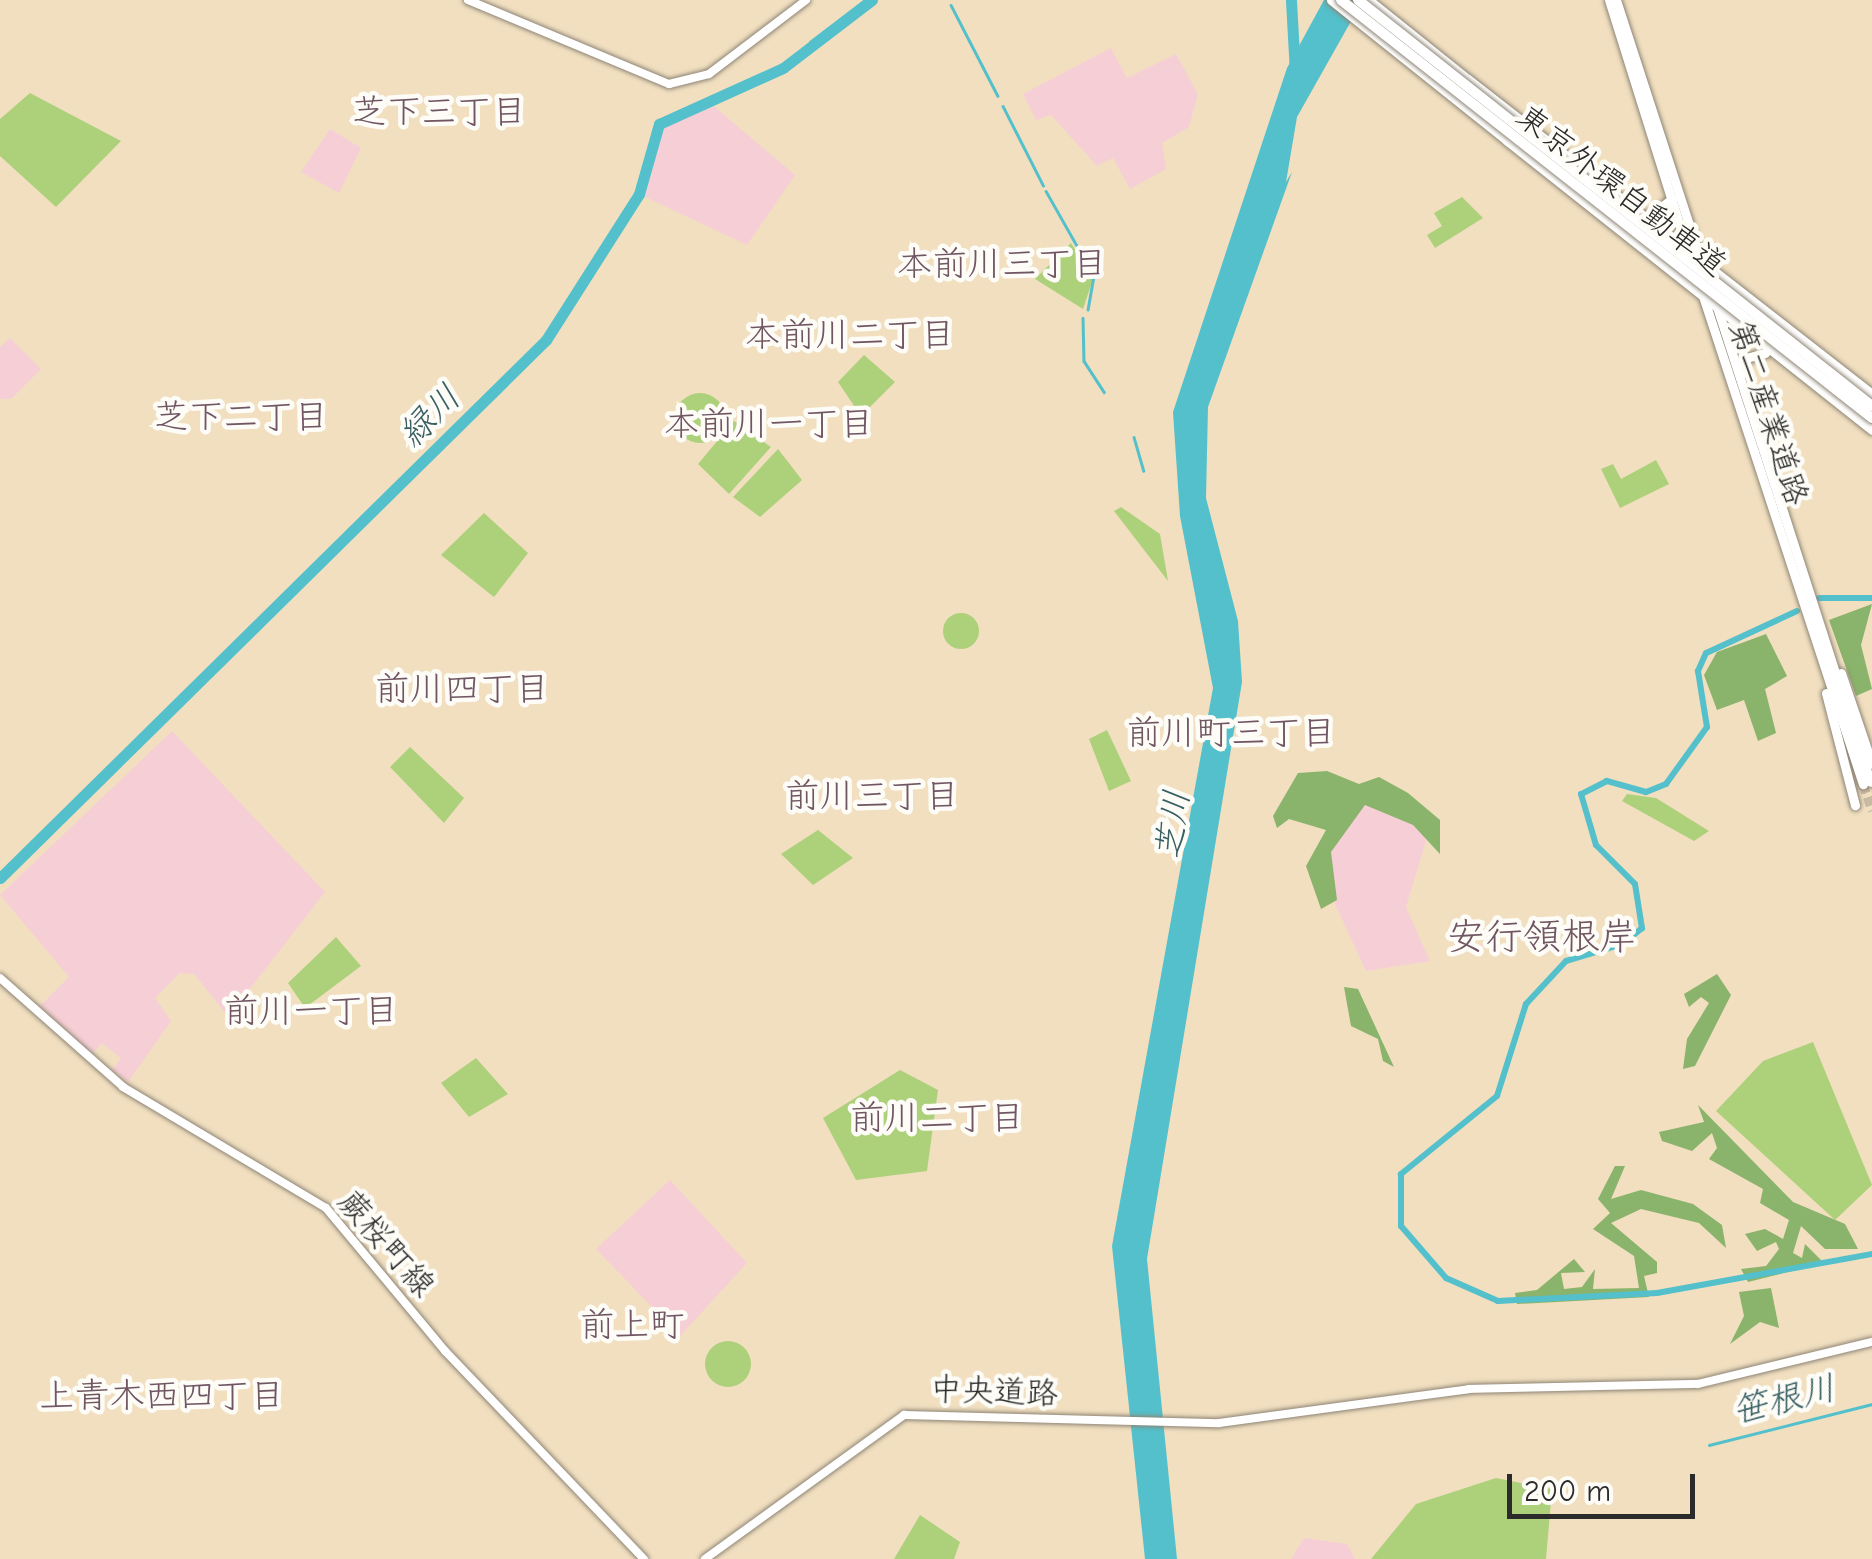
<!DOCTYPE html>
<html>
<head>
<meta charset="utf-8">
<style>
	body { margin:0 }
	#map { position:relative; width:1872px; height:1559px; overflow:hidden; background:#f1dfc0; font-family:"Comic Neue","Klee One",sans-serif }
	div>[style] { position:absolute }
	.built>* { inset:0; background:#f6cfd6 }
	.green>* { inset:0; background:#add17b }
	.round { border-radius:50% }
	.forest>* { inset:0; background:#8ab36b }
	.water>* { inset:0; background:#53c0cb }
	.stream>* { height:2.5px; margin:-1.25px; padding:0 1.25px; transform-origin:1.25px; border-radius:1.25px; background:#53c0cb }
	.canal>* { height:6px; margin:-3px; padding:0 3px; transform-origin:3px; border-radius:3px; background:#53c0cb }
	.river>* { height:11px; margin:-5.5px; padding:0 5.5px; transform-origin:5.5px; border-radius:5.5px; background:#53c0cb }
	.primary-tunnel>* { height:9px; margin-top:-4.5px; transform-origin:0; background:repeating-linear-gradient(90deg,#c9bba2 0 9px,transparent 0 13.5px) }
	.roads { filter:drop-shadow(0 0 2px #8e8576) drop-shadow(0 0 2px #8e8576) }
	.secondary>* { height:8px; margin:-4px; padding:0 4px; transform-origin:4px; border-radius:4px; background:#fff }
	.primary>* { height:9px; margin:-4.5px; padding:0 4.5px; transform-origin:4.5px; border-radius:4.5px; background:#fff }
	.trunk>* { height:9px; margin:-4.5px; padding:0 4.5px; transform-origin:4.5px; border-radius:4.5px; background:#fff }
	.bridges { filter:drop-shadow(0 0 2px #8e8576) drop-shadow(0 0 2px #8e8576) }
	.motorway-bridge>* { height:10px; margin:-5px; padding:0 5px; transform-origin:5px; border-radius:5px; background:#fff }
	span { translate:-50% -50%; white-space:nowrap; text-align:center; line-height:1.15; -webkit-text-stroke:9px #fdfcf7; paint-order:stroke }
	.street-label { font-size:32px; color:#2b2b2b }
	.neighbourhood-label { font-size:35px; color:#705563 }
	.water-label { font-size:35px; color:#395f63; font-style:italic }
	.quarter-label { font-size:38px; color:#705563 }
	.scale { position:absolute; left:1507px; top:1474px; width:188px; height:45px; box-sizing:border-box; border:5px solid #2b2b2b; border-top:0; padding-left:12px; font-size:30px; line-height:35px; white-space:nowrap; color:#2b2b2b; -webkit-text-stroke:8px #fdfcf7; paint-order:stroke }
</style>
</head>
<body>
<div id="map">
	<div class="built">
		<i style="clip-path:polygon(1111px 48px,1127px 78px,1176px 54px,1198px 94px,1189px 127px,1162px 143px,1166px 169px,1130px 189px,1113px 158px,1097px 166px,1051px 115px,1036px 120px,1023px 94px)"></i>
		<i style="clip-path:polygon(709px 102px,795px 175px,747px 245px,641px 195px,661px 125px)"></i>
		<i style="clip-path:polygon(330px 129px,361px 148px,339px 193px,301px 172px)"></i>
		<i style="clip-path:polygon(10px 338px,41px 369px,11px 399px,0 399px,0 347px)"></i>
		<i style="clip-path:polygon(172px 731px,325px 892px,238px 1004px,245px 1012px,234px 1024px,194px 974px,180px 973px,155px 998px,171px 1021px,128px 1082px,112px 1070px,121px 1058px,102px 1043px,91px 1055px,40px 1006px,69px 977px,0 895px)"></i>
		<i style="clip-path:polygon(1361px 787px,1428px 834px,1406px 907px,1430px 961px,1366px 971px,1335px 904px,1323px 867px)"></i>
		<i style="clip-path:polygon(670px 1180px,747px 1263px,680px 1336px,596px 1249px)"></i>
		<i style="clip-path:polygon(1304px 1538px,1347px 1544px,1355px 1559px,1291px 1559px)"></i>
	</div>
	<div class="green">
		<i style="clip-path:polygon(30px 93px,121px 141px,56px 207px,0 156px,0 119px)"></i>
		<i style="clip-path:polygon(1462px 197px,1483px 218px,1435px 248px,1427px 235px,1442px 226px,1434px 213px)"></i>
		<i style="clip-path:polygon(1071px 243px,1093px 279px,1083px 309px,1035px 279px)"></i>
		<i style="clip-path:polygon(864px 355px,895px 382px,861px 416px,838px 382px)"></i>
		<i class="round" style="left:675px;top:393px;width:50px;height:50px"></i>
		<i style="clip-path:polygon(734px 421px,771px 447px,729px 494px,698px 464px)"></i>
		<i style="clip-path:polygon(778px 449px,802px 480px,760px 517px,733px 497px)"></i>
		<i style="clip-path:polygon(1656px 460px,1669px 484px,1620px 508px,1601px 469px,1613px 464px,1621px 479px)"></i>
		<i style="clip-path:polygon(1121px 507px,1160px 534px,1168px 581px,1114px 511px)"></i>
		<i style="clip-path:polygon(484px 513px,528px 553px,494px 597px,441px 555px)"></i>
		<i class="round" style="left:943px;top:613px;width:36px;height:36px"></i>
		<i style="clip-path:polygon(1107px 730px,1131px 781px,1109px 791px,1089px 739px)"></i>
		<i style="clip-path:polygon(410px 747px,464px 798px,444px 823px,390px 767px)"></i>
		<i style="clip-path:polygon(1627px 794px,1656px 798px,1709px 831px,1694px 841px,1622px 801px)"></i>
		<i style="clip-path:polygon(818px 830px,853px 858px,813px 885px,781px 854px)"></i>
		<i style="clip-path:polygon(336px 937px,361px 966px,305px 1008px,288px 983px)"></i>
		<i style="clip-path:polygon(1813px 1042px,1872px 1185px,1835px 1220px,1716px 1111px,1763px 1061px)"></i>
		<i style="clip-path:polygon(476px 1058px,508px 1094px,469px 1117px,441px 1083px)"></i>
		<i style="clip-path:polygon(900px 1070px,938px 1090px,927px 1171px,856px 1180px,823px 1118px)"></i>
		<i class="round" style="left:705px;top:1341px;width:46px;height:46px"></i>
		<i style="clip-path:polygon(1496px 1478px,1552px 1489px,1546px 1559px,1371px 1559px,1416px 1504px)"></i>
		<i style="clip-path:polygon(920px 1515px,960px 1542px,954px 1559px,894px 1559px)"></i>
	</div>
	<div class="forest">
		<i style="clip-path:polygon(1872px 604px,1861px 645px,1872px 689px,1856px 696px,1829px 620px)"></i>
		<i style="clip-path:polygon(1766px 634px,1787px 676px,1765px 689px,1776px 733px,1758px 741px,1744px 700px,1717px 710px,1704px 675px,1717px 652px)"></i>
		<i style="clip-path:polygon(1327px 771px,1359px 784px,1379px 777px,1408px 793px,1440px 820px,1440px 854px,1413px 825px,1365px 805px,1331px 852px,1337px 900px,1321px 909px,1306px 866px,1326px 830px,1289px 819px,1277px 828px,1273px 816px,1298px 773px)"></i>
		<i style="clip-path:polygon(1717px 974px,1731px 995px,1695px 1066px,1683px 1069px,1687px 1039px,1709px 1003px,1701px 997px,1689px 1007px,1684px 994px)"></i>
		<i style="clip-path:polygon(1344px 987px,1358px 989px,1394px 1067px,1383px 1061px,1378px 1039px,1351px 1026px)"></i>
		<i style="clip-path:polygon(1698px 1105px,1793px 1202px,1845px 1224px,1858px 1249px,1825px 1249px,1801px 1226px,1793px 1253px,1802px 1258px,1805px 1244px,1824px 1263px,1748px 1282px,1741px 1269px,1766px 1266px,1779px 1249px,1776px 1242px,1757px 1251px,1745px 1234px,1765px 1229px,1783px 1239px,1789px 1220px,1760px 1203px,1763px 1189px,1709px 1159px,1717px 1148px,1712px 1133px,1692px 1151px,1662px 1141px,1659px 1132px,1704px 1122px)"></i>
		<i style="clip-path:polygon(1615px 1166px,1625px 1166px,1611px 1199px,1641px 1190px,1693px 1204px,1722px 1225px,1726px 1248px,1699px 1223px,1641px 1209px,1611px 1223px,1657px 1262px,1657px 1273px,1644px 1276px,1649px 1297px,1517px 1304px,1515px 1293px,1537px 1290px,1574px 1259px,1585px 1272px,1561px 1273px,1564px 1289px,1582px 1287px,1595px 1269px,1593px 1289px,1639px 1288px,1634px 1256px,1593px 1229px,1610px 1213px,1598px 1199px)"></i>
		<i style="clip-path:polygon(1771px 1288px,1779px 1328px,1760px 1322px,1730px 1344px,1744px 1316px,1739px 1292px)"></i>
	</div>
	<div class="water">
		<i style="clip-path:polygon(1324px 0,1363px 0,1297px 117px,1286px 182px,1292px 172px,1208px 407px,1206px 498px,1238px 621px,1242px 682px,1147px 1259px,1177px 1559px,1145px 1559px,1112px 1246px,1213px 688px,1180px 516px,1173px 412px,1287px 68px)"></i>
	</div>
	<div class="stream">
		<i style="left:951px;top:5px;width:102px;rotate:62.7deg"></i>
		<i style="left:810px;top:42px;width:69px;rotate:-37.4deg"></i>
		<i style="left:1003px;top:106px;width:89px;rotate:63.1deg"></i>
		<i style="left:1046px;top:191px;width:98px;rotate:60.5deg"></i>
		<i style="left:1094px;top:276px;width:34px;rotate:100deg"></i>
		<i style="left:1083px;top:318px;width:43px;rotate:88.7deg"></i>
		<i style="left:1084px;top:361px;width:37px;rotate:57deg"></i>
		<i style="left:1134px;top:437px;width:35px;rotate:74deg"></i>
		<i style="left:1709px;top:1445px;width:168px;rotate:-14.1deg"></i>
	</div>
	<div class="canal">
		<i style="left:1819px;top:598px;width:53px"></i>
		<i style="left:1797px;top:611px;width:100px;rotate:155.2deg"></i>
		<i style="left:1706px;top:653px;width:20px;rotate:114deg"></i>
		<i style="left:1698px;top:671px;width:57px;rotate:80.9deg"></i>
		<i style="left:1707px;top:727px;width:70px;rotate:125.7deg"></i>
		<i style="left:1666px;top:784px;width:22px;rotate:158deg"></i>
		<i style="left:1646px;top:792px;width:41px;rotate:-164.2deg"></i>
		<i style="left:1607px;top:781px;width:29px;rotate:153deg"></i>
		<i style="left:1581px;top:794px;width:53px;rotate:73.6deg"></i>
		<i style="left:1596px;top:845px;width:55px;rotate:45deg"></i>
		<i style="left:1635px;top:884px;width:45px;rotate:81deg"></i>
		<i style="left:1642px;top:928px;width:25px;rotate:140deg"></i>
		<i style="left:1623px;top:944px;width:59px;rotate:163.4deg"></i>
		<i style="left:1566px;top:961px;width:59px;rotate:132.9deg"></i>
		<i style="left:1526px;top:1004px;width:96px;rotate:107.5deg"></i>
		<i style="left:1497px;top:1096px;width:124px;rotate:140.9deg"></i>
		<i style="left:1401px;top:1174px;width:52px;rotate:90deg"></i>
		<i style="left:1401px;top:1226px;width:69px;rotate:49.1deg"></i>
		<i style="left:1446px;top:1278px;width:57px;rotate:23.9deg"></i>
		<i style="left:1498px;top:1301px;width:159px;rotate:-2.9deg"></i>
		<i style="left:1657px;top:1293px;width:219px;rotate:-10.3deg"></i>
	</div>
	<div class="river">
		<i style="left:1291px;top:1px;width:71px;rotate:86.8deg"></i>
		<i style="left:0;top:878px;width:767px;rotate:-44.58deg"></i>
		<i style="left:546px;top:340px;width:173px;rotate:-57.5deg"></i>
		<i style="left:639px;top:194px;width:73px;rotate:-74.1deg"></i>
		<i style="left:659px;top:124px;width:136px;rotate:-24.3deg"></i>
		<i style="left:783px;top:68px;width:112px;rotate:-37.4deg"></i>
	</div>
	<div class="primary-tunnel">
		<i style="left:1863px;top:784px;width:28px;rotate:71deg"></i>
	</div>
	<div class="roads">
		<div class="secondary">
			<i style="left:468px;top:0;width:218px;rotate:22.7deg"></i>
			<i style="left:669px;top:84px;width:41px;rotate:-14deg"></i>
			<i style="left:709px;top:74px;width:122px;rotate:-37.3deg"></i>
			<i style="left:0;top:978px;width:164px;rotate:41.5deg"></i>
			<i style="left:123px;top:1087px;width:236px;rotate:30.8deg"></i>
			<i style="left:326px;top:1208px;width:186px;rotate:50.2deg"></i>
			<i style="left:445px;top:1351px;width:288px;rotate:46.3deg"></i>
			<i style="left:705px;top:1559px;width:246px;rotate:-35.9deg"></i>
			<i style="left:904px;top:1415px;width:315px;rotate:1.5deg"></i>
			<i style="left:1219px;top:1423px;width:252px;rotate:-7.7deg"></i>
			<i style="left:1469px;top:1389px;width:229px;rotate:-1.3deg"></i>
			<i style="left:1698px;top:1384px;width:179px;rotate:-13.6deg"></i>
		</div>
		<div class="primary">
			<i style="left:1609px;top:0;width:267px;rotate:72.6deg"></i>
			<i style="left:1616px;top:0;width:278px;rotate:72deg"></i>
			<i style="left:1702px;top:293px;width:517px;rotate:71.85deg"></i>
			<i style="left:1717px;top:307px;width:499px;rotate:72.1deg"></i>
			<i style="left:1841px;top:673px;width:96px;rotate:71.2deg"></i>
			<i style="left:1826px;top:693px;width:116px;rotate:75.5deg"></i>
		</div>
		<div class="trunk">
			<i style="left:1331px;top:0;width:228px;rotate:38.6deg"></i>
			<i style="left:1369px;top:0;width:128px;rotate:38.7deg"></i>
			<i style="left:1468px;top:79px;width:512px;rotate:37.94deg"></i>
			<i style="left:1506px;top:140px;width:467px;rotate:38.4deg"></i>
			<i style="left:1648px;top:217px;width:30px;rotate:-37deg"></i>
			<i style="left:1752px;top:334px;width:58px;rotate:38deg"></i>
			<i style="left:1740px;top:376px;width:19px;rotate:-72deg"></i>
			<i style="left:1746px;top:358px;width:20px;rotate:-15deg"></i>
		</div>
	</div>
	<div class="bridges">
		<div class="motorway-bridge">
			<i style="left:1341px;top:0;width:676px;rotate:38.21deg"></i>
			<i style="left:1358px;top:0;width:655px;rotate:38.3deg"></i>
		</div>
	</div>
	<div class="street-label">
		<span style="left:1621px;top:191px;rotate:38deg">東京外環自動車道</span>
		<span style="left:1768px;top:413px;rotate:72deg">第二産業道路</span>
		<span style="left:386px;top:1244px;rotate:49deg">蕨桜町線</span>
		<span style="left:994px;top:1392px;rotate:2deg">中央道路</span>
	</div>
	<div class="neighbourhood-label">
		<span style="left:439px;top:112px">芝下三丁目</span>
		<span style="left:1002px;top:264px">本前川三丁目</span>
		<span style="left:850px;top:335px">本前川二丁目</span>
		<span style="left:241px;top:417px">芝下二丁目</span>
		<span style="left:769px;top:424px">本前川一丁目</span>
		<span style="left:462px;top:689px">前川四丁目</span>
		<span style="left:1231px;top:733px">前川町三丁目</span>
		<span style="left:872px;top:796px">前川三丁目</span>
		<span style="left:311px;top:1011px">前川一丁目</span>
		<span style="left:937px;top:1118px">前川二丁目</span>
		<span style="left:632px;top:1325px">前上町</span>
		<span style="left:162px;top:1396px">上青木西四丁目</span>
	</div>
	<div class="water-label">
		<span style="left:430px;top:416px;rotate:-45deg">緑川</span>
		<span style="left:1173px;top:825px;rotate:-82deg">芝川</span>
		<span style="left:1784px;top:1400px;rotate:-14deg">笹根川</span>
	</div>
	<div class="quarter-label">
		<span style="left:1542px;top:938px">安行領根岸</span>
	</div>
	<div class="scale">200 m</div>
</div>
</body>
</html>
